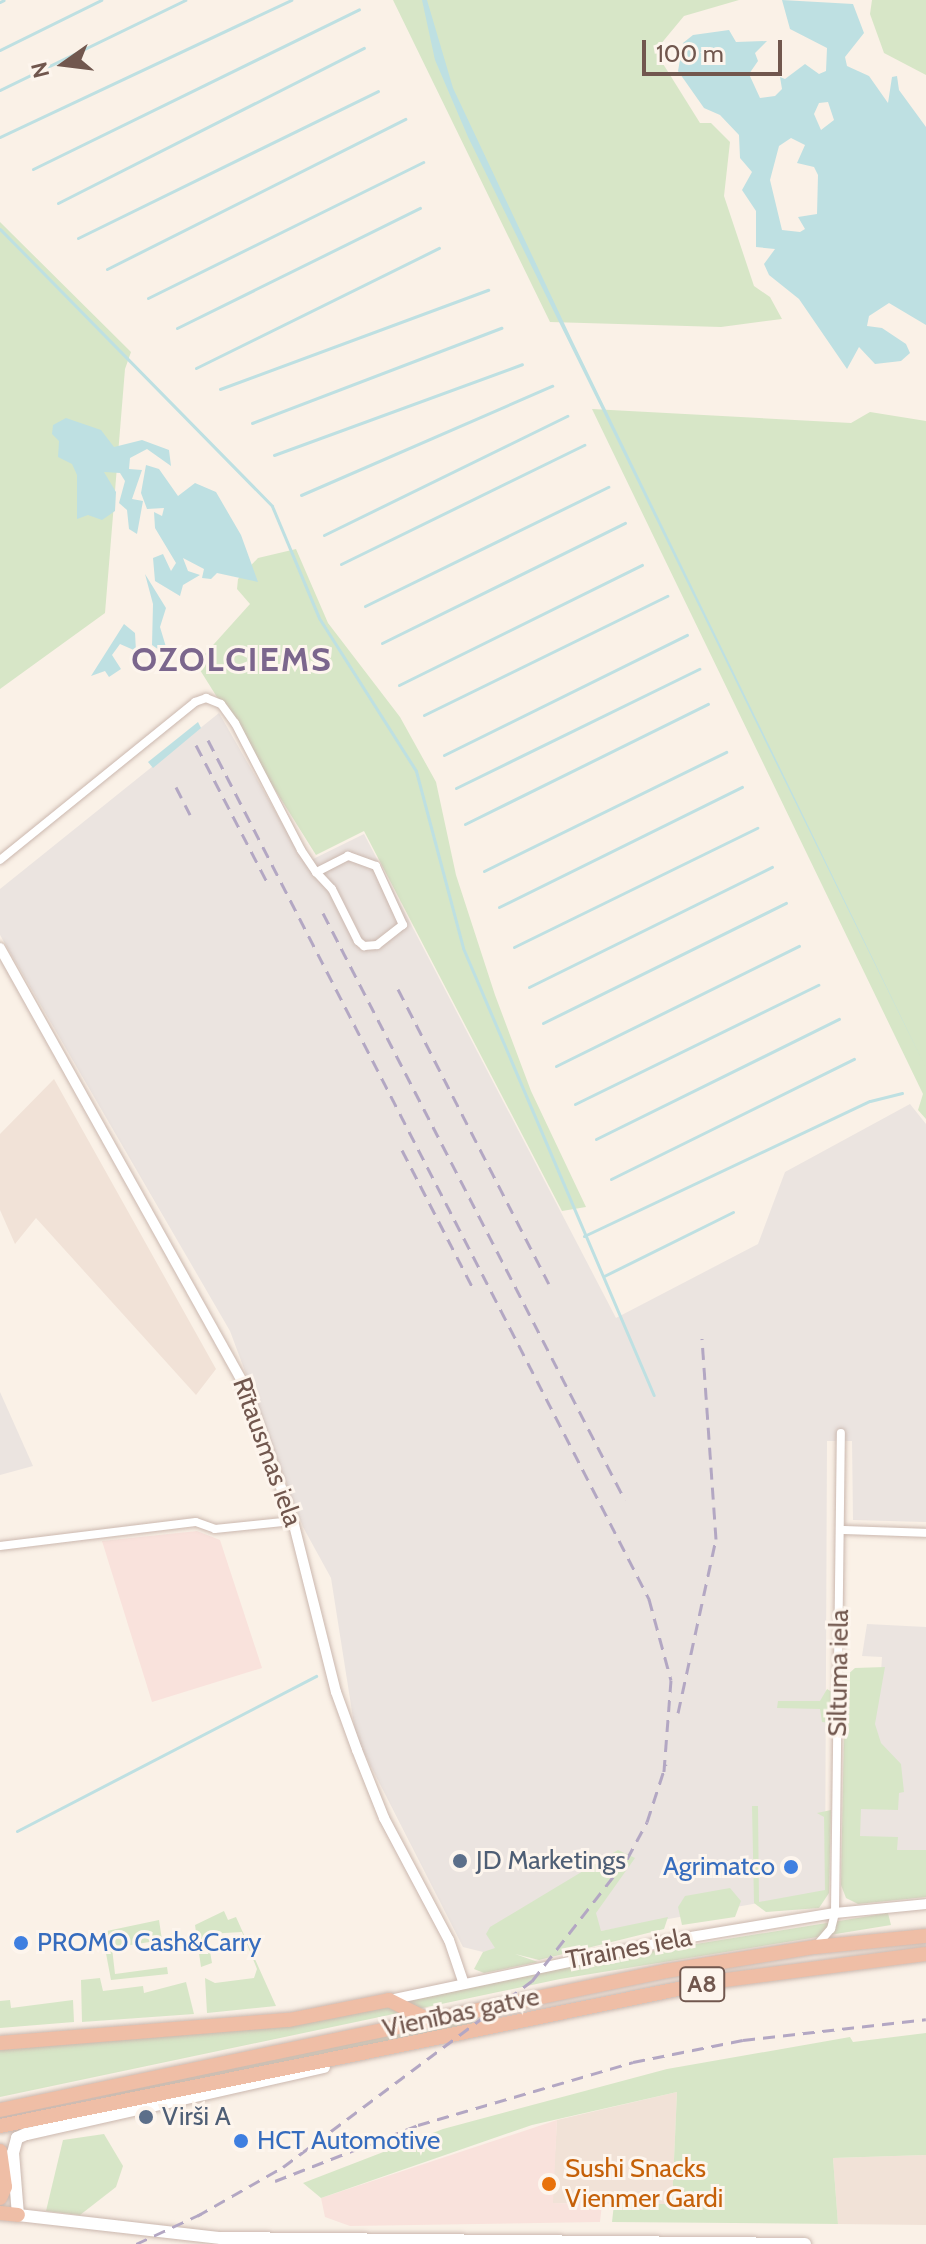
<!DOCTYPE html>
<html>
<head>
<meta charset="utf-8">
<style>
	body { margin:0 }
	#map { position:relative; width:926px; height:2244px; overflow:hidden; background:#faf1e7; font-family:Cabin,sans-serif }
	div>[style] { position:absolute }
	.residential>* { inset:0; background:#f1e2d7 }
	.commercial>* { inset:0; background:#f9e2dc }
	.industrial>* { inset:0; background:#ebe4e0 }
	.green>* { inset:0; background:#d7e6c7 }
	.water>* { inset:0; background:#bee0e2 }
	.stream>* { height:3px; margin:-1.5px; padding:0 1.5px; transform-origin:1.5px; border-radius:1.5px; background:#bee0e2 }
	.roads { filter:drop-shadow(0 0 2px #cbb8af) drop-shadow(0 0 2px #cbb8af) }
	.minor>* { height:8px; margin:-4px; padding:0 4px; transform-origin:4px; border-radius:4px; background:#fff }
	.tertiary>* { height:10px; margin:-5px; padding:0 5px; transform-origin:5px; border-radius:5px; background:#fff }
	.secondary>* { height:12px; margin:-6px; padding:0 6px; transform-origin:6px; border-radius:6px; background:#fff }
	.trunk>* { height:14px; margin:-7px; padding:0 7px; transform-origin:7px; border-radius:7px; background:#efbea6 }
	.rail>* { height:3px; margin-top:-1.5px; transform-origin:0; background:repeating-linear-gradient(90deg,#b3a7c3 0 12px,transparent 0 20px) }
	.dots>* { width:22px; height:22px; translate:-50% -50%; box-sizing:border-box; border:4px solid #fdf5ed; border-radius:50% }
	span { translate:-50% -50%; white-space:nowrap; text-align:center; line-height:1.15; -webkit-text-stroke:6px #fdf5ed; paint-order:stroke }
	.shield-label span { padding:2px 6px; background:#fdf5ed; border:2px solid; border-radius:6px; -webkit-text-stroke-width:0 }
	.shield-label { font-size:24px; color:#71574e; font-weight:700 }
	.street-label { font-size:26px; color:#71574e }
	.service-label { font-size:26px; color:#4e5e75 }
	.left { translate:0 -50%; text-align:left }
	.shop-label { font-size:26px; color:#366cbe }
	.right { translate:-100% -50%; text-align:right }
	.food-label { font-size:26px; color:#c56008 }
	.district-label { font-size:34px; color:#7b668d; font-weight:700; letter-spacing:2px }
	.north { position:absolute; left:24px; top:24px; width:80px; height:80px; -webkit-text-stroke:6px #fdf5ed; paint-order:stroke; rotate:256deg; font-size:22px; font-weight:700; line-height:32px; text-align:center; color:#71574e }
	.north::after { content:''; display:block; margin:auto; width:28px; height:36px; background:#71574e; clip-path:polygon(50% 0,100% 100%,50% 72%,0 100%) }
	.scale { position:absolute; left:642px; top:40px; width:140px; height:36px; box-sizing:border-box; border:4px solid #71574e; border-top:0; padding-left:10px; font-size:24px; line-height:28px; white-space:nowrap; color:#71574e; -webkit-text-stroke:6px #fdf5ed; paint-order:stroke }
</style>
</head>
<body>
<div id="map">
	<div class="residential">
		<i style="clip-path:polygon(54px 1079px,216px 1369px,196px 1395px,36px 1218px,15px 1244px,0 1210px,0 1134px)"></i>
		<i style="clip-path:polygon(677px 2092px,672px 2205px,552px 2203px,557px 2120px)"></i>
		<i style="clip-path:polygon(926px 2155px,926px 2225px,838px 2224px,833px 2158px)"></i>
	</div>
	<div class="commercial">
		<i style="clip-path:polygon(197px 1531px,220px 1540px,262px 1668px,152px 1702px,102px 1541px)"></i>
		<i style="clip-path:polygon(557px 2120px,553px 2203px,602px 2204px,600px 2222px,350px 2226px,325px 2217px,321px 2198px)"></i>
	</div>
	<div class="industrial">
		<i style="clip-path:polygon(219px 713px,305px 863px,364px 834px,616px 1318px,758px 1244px,785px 1172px,910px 1104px,926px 1124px,926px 1522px,853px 1520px,852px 1441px,827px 1441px,825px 1891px,483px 1952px,463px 1947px,356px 1737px,331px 1578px,303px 1527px,230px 1331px,0 935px,0 889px)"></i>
		<i style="clip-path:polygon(0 1392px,33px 1466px,0 1475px)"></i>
		<i style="clip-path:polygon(867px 1624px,926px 1627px,926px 1874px,854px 1886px,859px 1688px,880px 1688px,882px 1657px,862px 1656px)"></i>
	</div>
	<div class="green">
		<i style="clip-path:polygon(393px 0,739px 0,684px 16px,655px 51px,700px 123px,711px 123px,730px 142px,724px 196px,754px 286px,770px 297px,782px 319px,721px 327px,550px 322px)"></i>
		<i style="clip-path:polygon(872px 0,926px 0,926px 75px,884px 53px,870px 14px)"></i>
		<i style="clip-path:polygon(0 222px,131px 352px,125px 369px,105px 613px,0 689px)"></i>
		<i style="clip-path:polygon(592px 409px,851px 423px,870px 412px,926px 421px,926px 1119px,918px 1110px,923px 1094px)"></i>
		<i style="clip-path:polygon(296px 549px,328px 623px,400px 717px,436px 782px,456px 875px,495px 995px,531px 1091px,586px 1207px,562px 1211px,364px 831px,316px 855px,200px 670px,205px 654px,250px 604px,237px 589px,238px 579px,258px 558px)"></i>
		<i style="clip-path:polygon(885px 1667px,875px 1724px,881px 1743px,901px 1764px,904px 1792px,899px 1793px,898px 1810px,861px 1809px,860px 1836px,898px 1837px,897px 1850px,926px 1850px,926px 1897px,858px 1904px,846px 1898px,841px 1885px,845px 1677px,855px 1668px)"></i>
		<i style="clip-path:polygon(827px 1689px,832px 1692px,831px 1723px,822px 1722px,820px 1709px,777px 1708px,778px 1701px,820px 1701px)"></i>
		<i style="clip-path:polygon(752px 1806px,758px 1806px,759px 1902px,825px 1890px,824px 1817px,817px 1813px,831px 1810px,829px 1893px,819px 1908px,766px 1912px,754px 1903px)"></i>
		<i style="clip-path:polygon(618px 1850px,635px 1858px,596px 1913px,601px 1931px,668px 1917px,664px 1929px,539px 1960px,515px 1954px,538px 1962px,484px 1973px,474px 1969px,483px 1952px,495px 1948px,486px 1934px,490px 1927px)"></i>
		<i style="clip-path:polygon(730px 1888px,741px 1901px,735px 1917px,682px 1925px,678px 1907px,685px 1896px)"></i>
		<i style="clip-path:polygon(224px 1911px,228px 1920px,236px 1917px,276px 2006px,207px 2013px,205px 1978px,215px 1983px,254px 1978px,257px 1969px,242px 1932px,207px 1934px,212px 1963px,201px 1967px,195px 1925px)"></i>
		<i style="clip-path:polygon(888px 1913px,891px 1925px,560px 1979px,0 2097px,0 2050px,295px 2025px,616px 1957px)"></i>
		<i style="clip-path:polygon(159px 1920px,162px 1940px,112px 1948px,115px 1974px,167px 1967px,168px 1974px,111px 1980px,102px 1932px)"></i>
		<i style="clip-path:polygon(100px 1978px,103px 1991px,143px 1986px,144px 1993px,186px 1982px,194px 2014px,82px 2022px,81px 1980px)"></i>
		<i style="clip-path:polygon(10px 2000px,11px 2008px,73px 2000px,74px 2022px,0 2028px,0 2001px)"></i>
		<i style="clip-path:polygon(484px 2014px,471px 2024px,101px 2102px,110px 2093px)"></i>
		<i style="clip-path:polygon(926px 2033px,926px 2155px,833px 2158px,838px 2224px,612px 2222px,614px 2204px,672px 2204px,677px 2092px,532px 2125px,321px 2198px,303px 2183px,443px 2129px,667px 2069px,850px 2037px,853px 2042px)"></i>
		<i style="clip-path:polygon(104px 2134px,123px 2166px,116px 2187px,80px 2215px,46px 2211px,63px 2140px)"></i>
	</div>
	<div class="water">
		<i style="clip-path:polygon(422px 0,427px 0,453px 88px,572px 340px,926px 1068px,468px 137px,435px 60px)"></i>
		<i style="clip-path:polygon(evenodd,782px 0,853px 4px,864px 33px,845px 57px,847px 66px,869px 76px,888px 103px,892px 77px,897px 76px,899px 90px,926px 127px,926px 325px,889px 303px,869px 316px,867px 326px,882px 328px,906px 344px,910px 353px,901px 361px,875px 364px,859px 347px,847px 369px,799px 299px,769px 275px,764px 264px,775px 249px,756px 247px,756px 211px,742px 190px,752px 172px,740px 158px,739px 135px,720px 115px,704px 108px,678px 71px,683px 43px,693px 35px,729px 30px,736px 42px,767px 41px,755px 53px,758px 61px,749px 74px,760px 98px,775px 96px,782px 89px,780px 77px,785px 79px,805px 64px,819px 74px,826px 71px,827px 48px,790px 29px,782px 0,828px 102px,834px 120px,821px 130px,814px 114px,819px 103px,828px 102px,782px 0,791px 138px,805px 145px,797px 163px,814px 167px,818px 175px,817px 214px,798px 217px,805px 229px,800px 232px,782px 230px,770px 180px,779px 146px,791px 138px)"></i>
		<i style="clip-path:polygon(66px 418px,101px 430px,114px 447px,142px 440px,169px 450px,171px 466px,147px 449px,130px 458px,129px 469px,142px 470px,132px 499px,143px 501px,137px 534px,129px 529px,127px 510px,119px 503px,125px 481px,120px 473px,104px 472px,116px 492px,115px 511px,102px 520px,88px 515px,77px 519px,77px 475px,72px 464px,58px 457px,59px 441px,52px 434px,53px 425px)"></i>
		<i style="clip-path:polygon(146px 465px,159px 469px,178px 496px,195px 483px,216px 492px,241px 535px,258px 582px,217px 573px,211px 579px,202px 578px,204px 569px,183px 558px,188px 571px,200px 575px,183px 585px,180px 596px,155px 581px,153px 558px,163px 554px,171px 571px,176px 563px,155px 528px,154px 512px,162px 516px,164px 508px,147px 509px,141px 493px)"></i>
		<i style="clip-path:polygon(145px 574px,166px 608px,160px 627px,169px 657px,152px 645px,153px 604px)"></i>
		<i style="clip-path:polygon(124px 624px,135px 633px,136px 651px,120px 644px,112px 655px,121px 669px,109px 677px,105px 671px,91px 676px)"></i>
		<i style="clip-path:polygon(198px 722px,201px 728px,153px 768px,148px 762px)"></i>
	</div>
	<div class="stream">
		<i style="left:0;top:2px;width:4px;rotate:-27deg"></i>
		<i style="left:0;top:50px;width:113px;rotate:-26.3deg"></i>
		<i style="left:0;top:90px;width:206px;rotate:-25.9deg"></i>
		<i style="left:0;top:137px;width:322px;rotate:-25.2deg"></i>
		<i style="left:33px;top:169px;width:363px;rotate:-26.1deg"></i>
		<i style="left:58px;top:203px;width:343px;rotate:-26.9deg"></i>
		<i style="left:0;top:229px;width:388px;rotate:45.5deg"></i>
		<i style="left:272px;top:506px;width:121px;rotate:67.2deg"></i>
		<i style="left:319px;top:618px;width:181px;rotate:57.6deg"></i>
		<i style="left:416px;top:771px;width:183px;rotate:75.1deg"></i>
		<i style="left:463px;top:948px;width:486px;rotate:66.9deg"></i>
		<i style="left:78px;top:238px;width:334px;rotate:-26.1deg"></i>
		<i style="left:107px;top:269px;width:334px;rotate:-26.7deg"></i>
		<i style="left:148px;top:298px;width:307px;rotate:-26.3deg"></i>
		<i style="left:177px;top:328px;width:271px;rotate:-26.3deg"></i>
		<i style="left:196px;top:368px;width:271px;rotate:-26.3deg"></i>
		<i style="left:220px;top:389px;width:286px;rotate:-20.3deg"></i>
		<i style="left:252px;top:423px;width:267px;rotate:-20.9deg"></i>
		<i style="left:274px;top:455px;width:264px;rotate:-20.1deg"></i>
		<i style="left:301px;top:495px;width:274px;rotate:-23.5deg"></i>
		<i style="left:324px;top:535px;width:271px;rotate:-26.1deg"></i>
		<i style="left:341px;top:564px;width:271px;rotate:-26.1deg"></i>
		<i style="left:365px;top:606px;width:271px;rotate:-26.1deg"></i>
		<i style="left:382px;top:643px;width:271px;rotate:-26.3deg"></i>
		<i style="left:399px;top:685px;width:271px;rotate:-26.3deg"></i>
		<i style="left:424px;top:715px;width:271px;rotate:-26.1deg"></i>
		<i style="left:444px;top:755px;width:271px;rotate:-26.3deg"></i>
		<i style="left:456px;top:788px;width:271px;rotate:-26.1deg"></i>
		<i style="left:465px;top:824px;width:271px;rotate:-26.3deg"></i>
		<i style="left:484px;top:871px;width:270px;rotate:-26.2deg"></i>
		<i style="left:499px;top:907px;width:271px;rotate:-26.3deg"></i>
		<i style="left:514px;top:947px;width:271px;rotate:-26.1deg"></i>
		<i style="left:529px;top:987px;width:271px;rotate:-26.3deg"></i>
		<i style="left:543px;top:1023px;width:271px;rotate:-26.3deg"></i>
		<i style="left:556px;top:1066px;width:271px;rotate:-26.3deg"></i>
		<i style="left:575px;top:1104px;width:271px;rotate:-26.1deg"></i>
		<i style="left:596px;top:1139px;width:271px;rotate:-26.3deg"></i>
		<i style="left:611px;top:1179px;width:271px;rotate:-26.3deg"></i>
		<i style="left:584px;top:1236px;width:316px;rotate:-25.3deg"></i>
		<i style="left:870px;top:1101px;width:33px;rotate:-14deg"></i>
		<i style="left:604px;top:1276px;width:144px;rotate:-26.4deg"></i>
		<i style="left:17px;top:1831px;width:337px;rotate:-27.4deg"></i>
	</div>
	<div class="roads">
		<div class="minor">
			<i style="left:0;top:860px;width:251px;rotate:-39deg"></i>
			<i style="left:195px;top:702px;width:12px;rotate:-20deg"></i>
			<i style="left:206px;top:698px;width:16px;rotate:22deg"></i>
			<i style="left:221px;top:704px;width:24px;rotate:54deg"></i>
			<i style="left:235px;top:723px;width:143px;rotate:62.5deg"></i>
			<i style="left:301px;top:850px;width:27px;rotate:56deg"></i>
			<i style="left:316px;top:872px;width:23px;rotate:47deg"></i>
			<i style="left:332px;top:889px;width:58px;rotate:63.4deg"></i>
			<i style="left:358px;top:941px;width:8px;rotate:40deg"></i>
			<i style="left:364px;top:946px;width:13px;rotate:-4deg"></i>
			<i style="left:377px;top:945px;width:33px;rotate:-38deg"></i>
			<i style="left:403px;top:925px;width:65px;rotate:-114.6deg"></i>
			<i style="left:376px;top:866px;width:30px;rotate:-160deg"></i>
			<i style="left:348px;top:856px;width:36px;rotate:153deg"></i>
			<i style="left:841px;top:1530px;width:85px;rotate:2deg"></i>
			<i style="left:0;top:1546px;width:197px;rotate:-7deg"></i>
			<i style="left:196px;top:1522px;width:20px;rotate:20deg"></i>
			<i style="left:215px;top:1529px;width:78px;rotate:-5.9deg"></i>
			<i style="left:816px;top:1946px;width:23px;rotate:-49deg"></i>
			<i style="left:831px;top:1929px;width:16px;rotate:-76deg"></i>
			<i style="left:835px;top:1913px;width:480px;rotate:-89.3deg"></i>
		</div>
		<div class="tertiary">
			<i style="left:0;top:948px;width:500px;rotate:60.8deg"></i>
			<i style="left:244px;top:1384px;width:145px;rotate:70.3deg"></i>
			<i style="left:293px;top:1521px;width:176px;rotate:75.9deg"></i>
			<i style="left:336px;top:1692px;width:62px;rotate:70.1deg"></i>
			<i style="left:357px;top:1750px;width:73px;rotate:68.3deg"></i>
			<i style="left:384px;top:1818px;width:138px;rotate:62deg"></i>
			<i style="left:449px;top:1940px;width:46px;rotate:71.2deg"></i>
			<i style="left:389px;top:2000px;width:290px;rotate:-11.9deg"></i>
			<i style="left:673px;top:1940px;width:164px;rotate:-9.5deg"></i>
			<i style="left:835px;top:1913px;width:91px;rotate:-5.6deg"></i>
		</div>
		<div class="secondary">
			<i style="left:324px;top:2067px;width:305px;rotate:167.3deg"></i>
			<i style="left:26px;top:2134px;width:10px;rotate:156deg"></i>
			<i style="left:17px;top:2138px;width:16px;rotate:105deg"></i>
			<i style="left:13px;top:2153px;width:62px;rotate:85.4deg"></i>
			<i style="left:18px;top:2215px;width:204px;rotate:6.5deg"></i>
			<i style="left:221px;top:2238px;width:584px;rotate:0.59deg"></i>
		</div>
		<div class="trunk">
			<i style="left:0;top:2043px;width:290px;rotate:-4.6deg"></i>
			<i style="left:289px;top:2020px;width:102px;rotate:-11.3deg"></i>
			<i style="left:389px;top:2000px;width:45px;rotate:26.6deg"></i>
			<i style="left:0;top:2110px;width:680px;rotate:-11.79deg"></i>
			<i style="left:666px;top:1971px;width:151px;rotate:-9.2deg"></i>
			<i style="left:815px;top:1947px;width:112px;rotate:-5.7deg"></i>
			<i style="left:0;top:2126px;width:732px;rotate:-11.42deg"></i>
			<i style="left:718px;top:1981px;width:210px;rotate:-7.4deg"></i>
			<i style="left:0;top:2151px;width:36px;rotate:82deg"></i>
			<i style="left:5px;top:2187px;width:12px;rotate:114deg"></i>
			<i style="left:0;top:2213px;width:18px;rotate:6deg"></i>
		</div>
	</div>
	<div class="rail">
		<i style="left:208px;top:740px;width:966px;rotate:62.82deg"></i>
		<i style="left:649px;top:1599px;width:84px;rotate:74.8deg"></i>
		<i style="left:671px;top:1680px;width:92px;rotate:94.4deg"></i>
		<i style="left:196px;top:745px;width:157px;rotate:62.6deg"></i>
		<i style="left:176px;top:787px;width:31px;rotate:63deg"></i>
		<i style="left:323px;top:913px;width:660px;rotate:62.78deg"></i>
		<i style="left:398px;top:989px;width:331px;rotate:62.9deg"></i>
		<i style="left:402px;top:1150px;width:153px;rotate:62.8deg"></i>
		<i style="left:678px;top:1713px;width:178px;rotate:-77.7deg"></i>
		<i style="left:716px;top:1539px;width:201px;rotate:-94deg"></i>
		<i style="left:275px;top:2181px;width:154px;rotate:-21.4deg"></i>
		<i style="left:418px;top:2125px;width:224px;rotate:-16.3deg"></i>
		<i style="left:633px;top:2062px;width:112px;rotate:-11.3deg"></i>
		<i style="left:743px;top:2040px;width:184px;rotate:-6.5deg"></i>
		<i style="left:197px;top:2216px;width:99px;rotate:-29.7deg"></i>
		<i style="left:283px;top:2167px;width:311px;rotate:-36.8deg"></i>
		<i style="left:532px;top:1981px;width:155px;rotate:-52.1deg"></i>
		<i style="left:627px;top:1859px;width:42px;rotate:-61.6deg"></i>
		<i style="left:647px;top:1822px;width:61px;rotate:-71.9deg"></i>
		<i style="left:136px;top:2244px;width:76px;rotate:-24.9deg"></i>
	</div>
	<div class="dots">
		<i style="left:460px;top:1861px;background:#5c6f8a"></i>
		<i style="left:791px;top:1867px;background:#3f7fe0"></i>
		<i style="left:21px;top:1943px;background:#3f7fe0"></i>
		<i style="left:146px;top:2117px;background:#5c6f8a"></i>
		<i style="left:241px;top:2141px;background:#3f7fe0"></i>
		<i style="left:549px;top:2184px;background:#e8710a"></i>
	</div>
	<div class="shield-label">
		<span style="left:702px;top:1984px">A8</span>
	</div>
	<div class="street-label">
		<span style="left:267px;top:1452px;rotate:70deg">Rītausmas iela</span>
		<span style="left:839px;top:1673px;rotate:-89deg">Siltuma iela</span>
		<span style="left:629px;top:1949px;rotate:-11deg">Tīraines iela</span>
		<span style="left:461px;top:2013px;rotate:-12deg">Vienības gatve</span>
	</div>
	<div class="service-label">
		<span class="left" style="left:476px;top:1861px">JD Marketings</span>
		<span class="left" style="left:162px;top:2117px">Virši A</span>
	</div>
	<div class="shop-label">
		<span class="right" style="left:775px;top:1867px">Agrimatco</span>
		<span class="left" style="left:37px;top:1943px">PROMO Cash&amp;Carry</span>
		<span class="left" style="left:257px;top:2141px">HCT Automotive</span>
	</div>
	<div class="food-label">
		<span class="left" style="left:565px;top:2184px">Sushi Snacks<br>Vienmer Gardi</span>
	</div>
	<div class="district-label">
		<span style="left:232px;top:660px">OZOLCIEMS</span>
	</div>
	<div class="north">N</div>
	<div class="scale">100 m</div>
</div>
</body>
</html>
